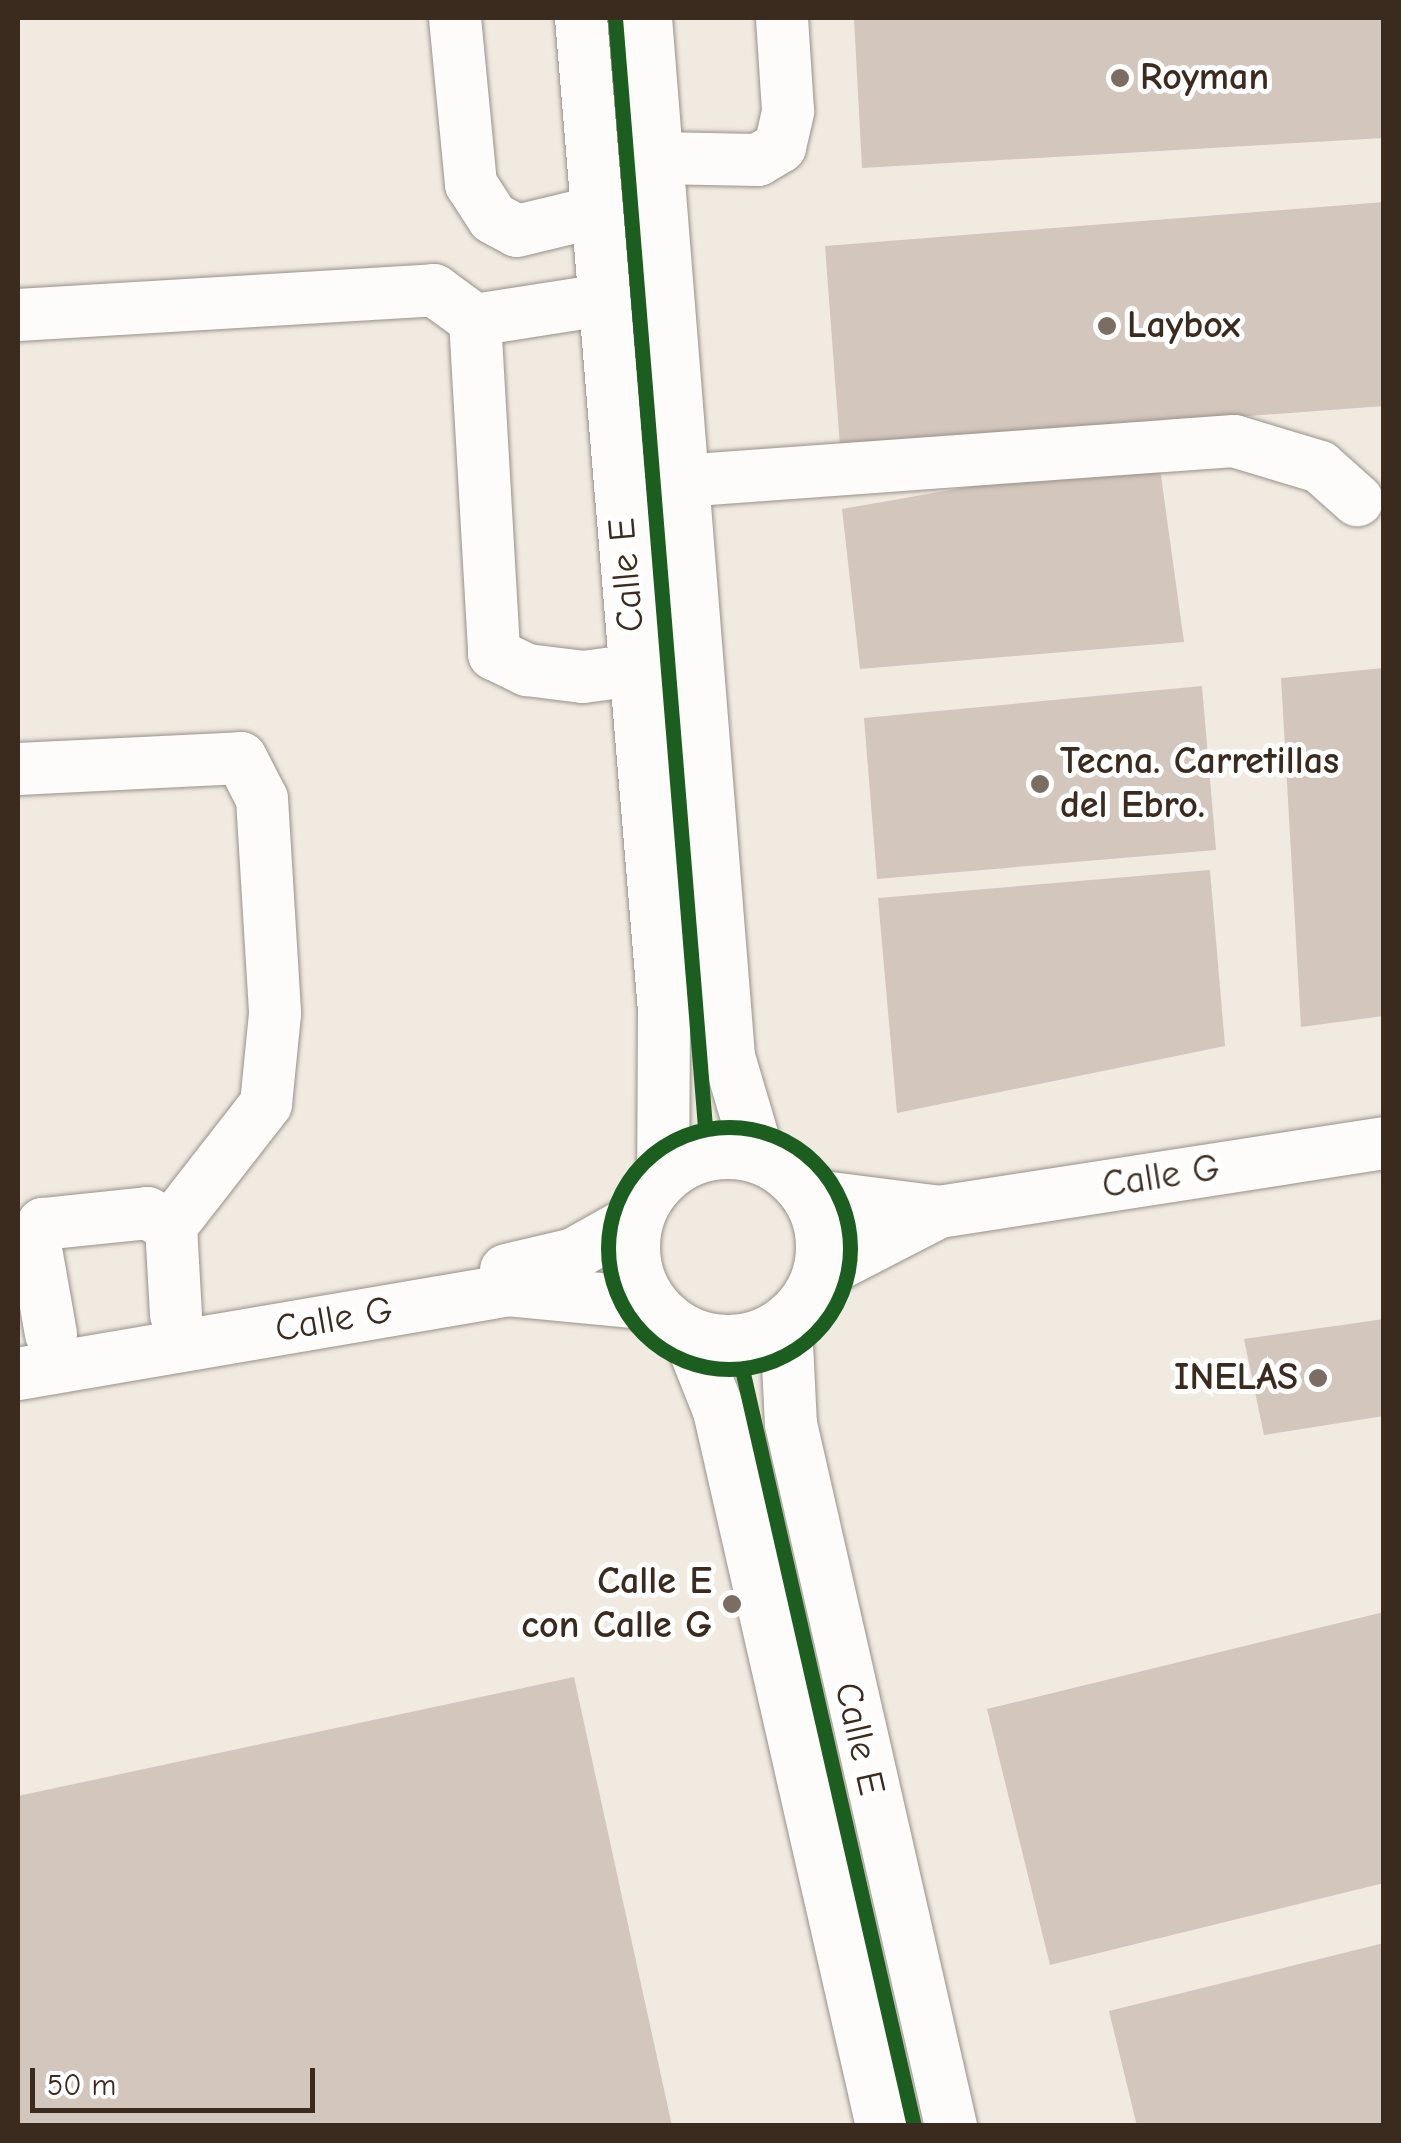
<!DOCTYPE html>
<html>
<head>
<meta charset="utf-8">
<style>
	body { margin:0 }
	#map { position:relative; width:1401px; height:2143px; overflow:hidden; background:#f1eae1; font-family:"Comic Neue",sans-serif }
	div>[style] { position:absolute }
	.building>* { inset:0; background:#d3c6bd }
	.roads { filter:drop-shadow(0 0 2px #97918a) drop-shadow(0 0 2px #97918a) }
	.minor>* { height:52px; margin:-26px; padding:0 26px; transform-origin:26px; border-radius:26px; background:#fdfcfa }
	.minor>.ring { margin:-26px; padding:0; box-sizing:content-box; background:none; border:52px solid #fdfcfa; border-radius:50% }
	.cycleway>* { height:15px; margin:-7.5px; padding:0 7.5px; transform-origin:7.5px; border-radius:7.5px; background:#1b5e20 }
	.cycleway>.ring { margin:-7.5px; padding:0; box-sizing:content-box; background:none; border:15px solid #1b5e20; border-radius:50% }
	.dots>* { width:28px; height:28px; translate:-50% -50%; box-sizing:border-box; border:5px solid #fff; border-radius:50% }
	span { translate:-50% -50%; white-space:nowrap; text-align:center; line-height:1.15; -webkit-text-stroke:10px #fff; paint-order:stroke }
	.poi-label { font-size:38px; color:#3b2a1e; font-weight:700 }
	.left { translate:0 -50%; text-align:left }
	.right { translate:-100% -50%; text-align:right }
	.street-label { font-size:38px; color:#3b2a1e }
	.frame { position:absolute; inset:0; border:20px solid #3b2a1e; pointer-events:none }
	.scale { position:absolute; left:30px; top:2068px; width:285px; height:45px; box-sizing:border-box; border:5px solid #3b2a1e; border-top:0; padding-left:12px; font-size:30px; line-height:35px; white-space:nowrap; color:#3b2a1e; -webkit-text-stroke:8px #fff; paint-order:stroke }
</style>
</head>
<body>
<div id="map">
	<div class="building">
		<i style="clip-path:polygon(854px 18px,1384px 18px,1384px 138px,862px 168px)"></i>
		<i style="clip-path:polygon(1384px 202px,1384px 406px,840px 446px,825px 246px)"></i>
		<i style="clip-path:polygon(1158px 454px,1184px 642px,860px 669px,842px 509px)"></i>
		<i style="clip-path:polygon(1384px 668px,1384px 1016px,1301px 1027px,1281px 678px)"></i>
		<i style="clip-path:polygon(1202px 686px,1216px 850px,877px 879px,864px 718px)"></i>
		<i style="clip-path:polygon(1210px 870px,1225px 1046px,897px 1113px,878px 898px)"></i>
		<i style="clip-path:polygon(1384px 1319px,1384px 1416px,1264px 1435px,1244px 1339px)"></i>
		<i style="clip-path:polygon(1384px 1612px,1384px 1883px,1050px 1965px,987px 1709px)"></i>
		<i style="clip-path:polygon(574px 1677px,672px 2126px,18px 2126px,18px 1796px)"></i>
		<i style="clip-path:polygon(1384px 1943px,1384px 2126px,1137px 2126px,1109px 2011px)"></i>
	</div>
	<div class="roads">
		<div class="minor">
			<i style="left:455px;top:18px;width:167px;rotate:84.5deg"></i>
			<i style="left:471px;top:184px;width:40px;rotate:57.1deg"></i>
			<i style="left:493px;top:218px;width:27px;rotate:28deg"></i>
			<i style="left:517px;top:231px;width:81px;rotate:-13.5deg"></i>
			<i style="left:581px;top:18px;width:995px;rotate:85.22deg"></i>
			<i style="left:664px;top:1010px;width:168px;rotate:90.3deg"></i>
			<i style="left:646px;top:18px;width:1042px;rotate:85.43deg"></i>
			<i style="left:729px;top:1057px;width:105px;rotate:73.5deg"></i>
			<i style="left:657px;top:158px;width:101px;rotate:1.1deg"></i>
			<i style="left:758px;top:160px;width:26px;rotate:-31deg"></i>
			<i style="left:780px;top:147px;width:37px;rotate:-77deg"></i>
			<i style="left:788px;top:111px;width:93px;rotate:-93.7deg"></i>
			<i style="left:18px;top:315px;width:417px;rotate:-3.4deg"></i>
			<i style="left:434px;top:290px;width:51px;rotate:36.2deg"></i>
			<i style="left:475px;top:320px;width:335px;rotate:86.7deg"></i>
			<i style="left:494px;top:654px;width:37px;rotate:26deg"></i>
			<i style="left:527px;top:670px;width:56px;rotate:7.1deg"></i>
			<i style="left:583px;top:677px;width:53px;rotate:-7.5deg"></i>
			<i style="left:475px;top:320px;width:130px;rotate:-8.9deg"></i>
			<i style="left:681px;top:481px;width:554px;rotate:-4.14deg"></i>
			<i style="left:1234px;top:441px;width:90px;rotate:16.8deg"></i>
			<i style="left:1320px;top:467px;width:50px;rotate:41.7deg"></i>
			<i style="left:18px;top:769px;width:223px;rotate:-2.8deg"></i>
			<i style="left:241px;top:758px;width:46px;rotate:62.9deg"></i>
			<i style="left:262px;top:799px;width:215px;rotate:86.5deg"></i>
			<i style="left:275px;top:1014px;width:90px;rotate:95.7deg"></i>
			<i style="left:266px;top:1104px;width:155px;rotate:127.9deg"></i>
			<i class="ring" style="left:634px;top:1153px;width:136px;height:136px"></i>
			<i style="left:807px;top:1195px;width:133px;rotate:7.3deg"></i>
			<i style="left:939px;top:1212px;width:450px;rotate:-8.8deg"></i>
			<i style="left:506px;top:1270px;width:70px;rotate:-13.2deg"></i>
			<i style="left:574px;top:1254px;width:73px;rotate:-29.4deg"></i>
			<i style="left:819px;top:1274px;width:135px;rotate:-27.3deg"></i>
			<i style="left:786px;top:1323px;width:101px;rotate:87.2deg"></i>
			<i style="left:791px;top:1424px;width:720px;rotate:77.16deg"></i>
			<i style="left:688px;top:1333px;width:84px;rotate:68.3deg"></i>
			<i style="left:719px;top:1411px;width:733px;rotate:77.16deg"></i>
			<i style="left:51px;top:1334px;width:97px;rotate:-100deg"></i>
			<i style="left:34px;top:1238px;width:17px;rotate:-57deg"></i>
			<i style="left:43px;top:1224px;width:105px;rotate:-6deg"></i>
			<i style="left:147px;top:1213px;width:27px;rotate:28deg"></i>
			<i style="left:171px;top:1226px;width:89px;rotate:86.8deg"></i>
			<i style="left:18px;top:1374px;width:496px;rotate:-9.7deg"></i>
			<i style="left:507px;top:1290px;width:146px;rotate:5.5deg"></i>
		</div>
	</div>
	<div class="cycleway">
		<i style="left:615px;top:18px;width:1114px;rotate:85.36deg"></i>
		<i class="ring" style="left:608px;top:1127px;width:227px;height:227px"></i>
		<i style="left:742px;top:1369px;width:776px;rotate:77.2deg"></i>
	</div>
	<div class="dots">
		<i style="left:1120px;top:78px;background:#7b6d62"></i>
		<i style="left:1107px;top:326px;background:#7b6d62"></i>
		<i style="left:1040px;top:784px;background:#7b6d62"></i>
		<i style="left:1318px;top:1378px;background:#7b6d62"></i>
		<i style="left:732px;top:1604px;background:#7b6d62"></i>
	</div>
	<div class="poi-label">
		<span class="left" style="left:1140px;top:78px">Royman</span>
		<span class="left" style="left:1127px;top:326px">Laybox</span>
		<span class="left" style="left:1060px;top:784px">Tecna. Carretillas<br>del Ebro.</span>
		<span class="right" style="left:1298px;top:1378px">INELAS</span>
		<span class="right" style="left:712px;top:1604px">Calle E<br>con Calle G</span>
	</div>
	<div class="street-label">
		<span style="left:627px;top:575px;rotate:-95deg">Calle E</span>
		<span style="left:1161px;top:1177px;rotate:-9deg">Calle G</span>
		<span style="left:334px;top:1320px;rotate:-10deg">Calle G</span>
		<span style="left:859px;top:1739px;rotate:77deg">Calle E</span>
	</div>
	<div class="frame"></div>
	<div class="scale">50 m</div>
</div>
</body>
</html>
